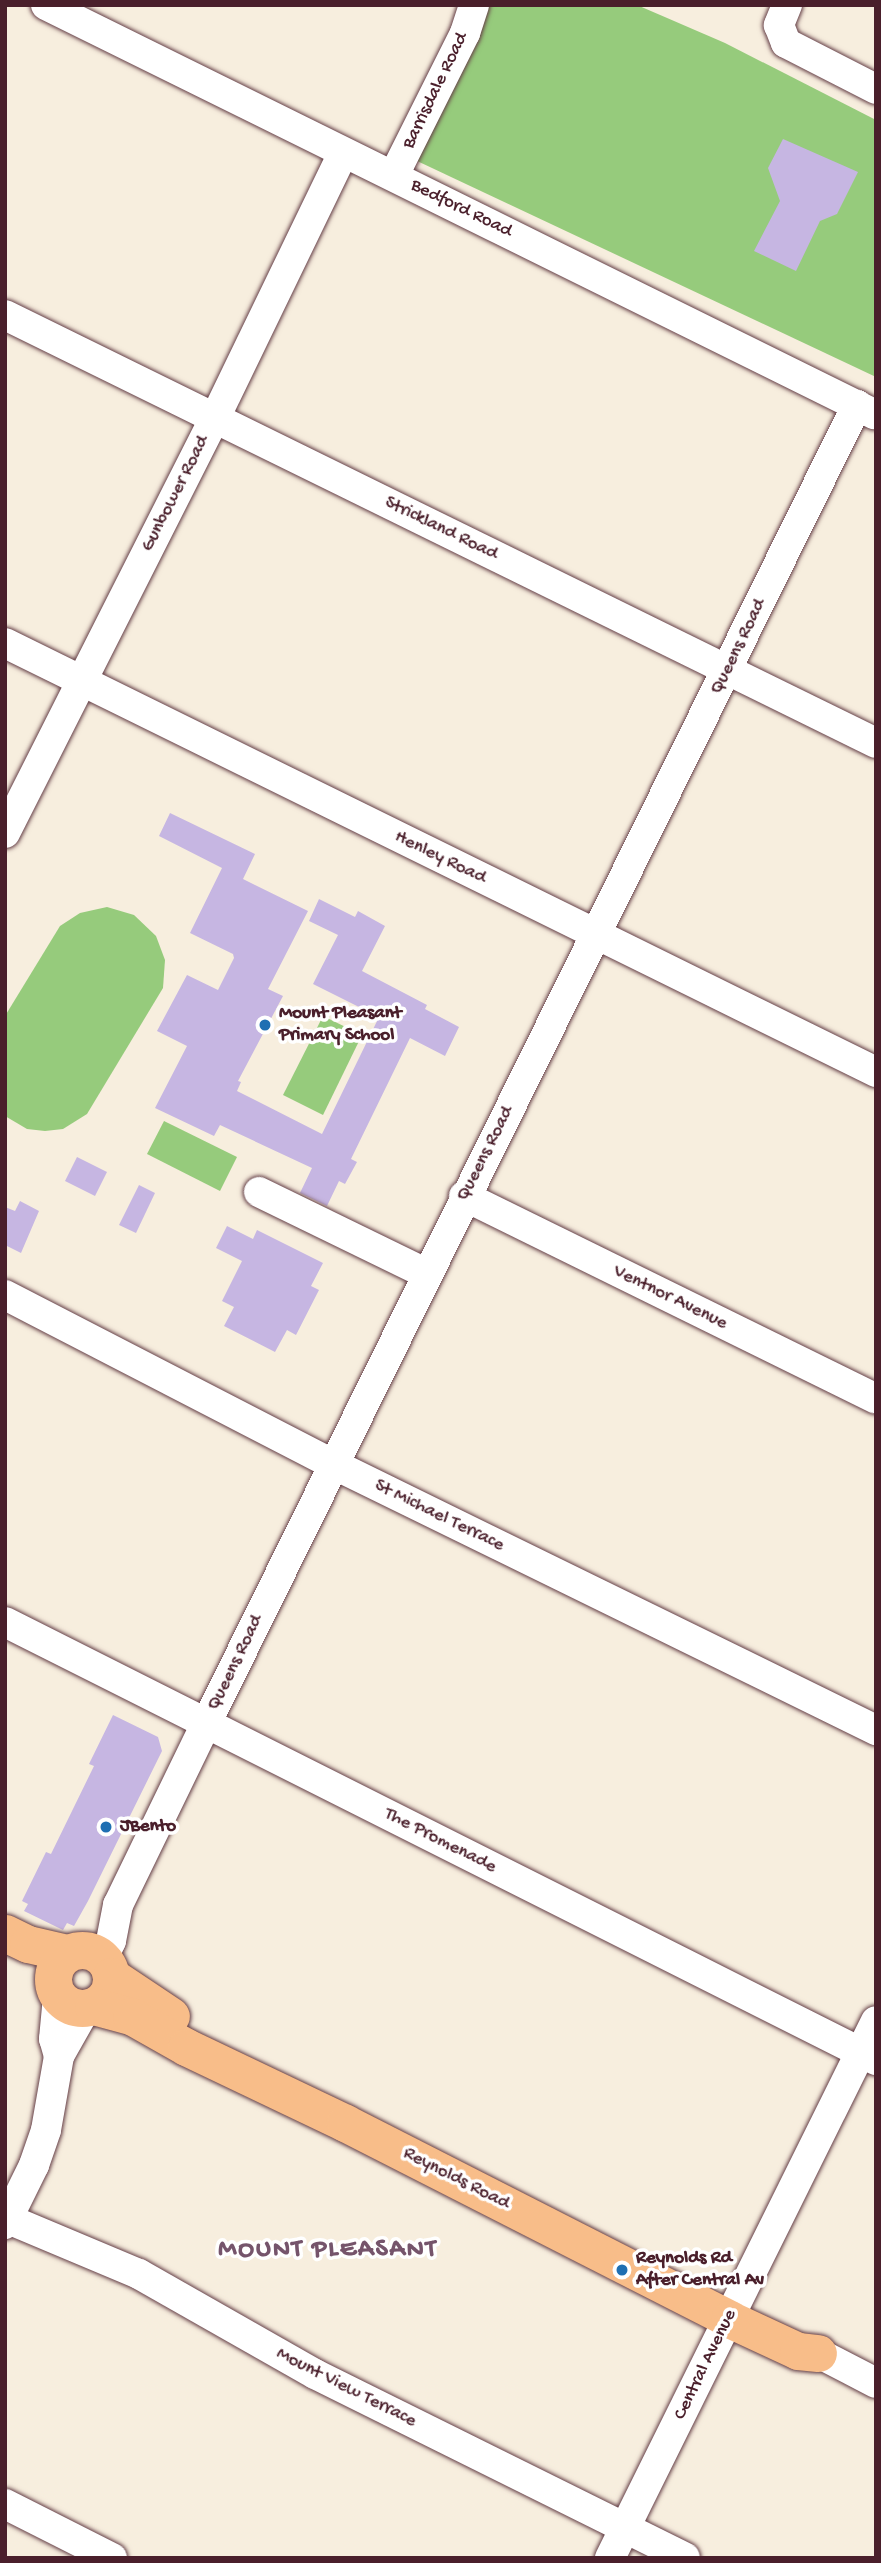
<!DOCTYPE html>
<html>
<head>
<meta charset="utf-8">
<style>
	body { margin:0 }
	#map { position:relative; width:881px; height:2563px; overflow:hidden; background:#f7eede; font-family:"Gochi Hand",sans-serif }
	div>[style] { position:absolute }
	.green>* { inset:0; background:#96cb7c }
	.building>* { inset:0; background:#c6b6e2 }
	.roads { filter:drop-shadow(0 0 2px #643e46) drop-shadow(0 0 2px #643e46) }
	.minor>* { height:30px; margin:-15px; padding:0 15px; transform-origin:15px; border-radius:15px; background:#fff }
	.major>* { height:37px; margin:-18.5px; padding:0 18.5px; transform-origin:18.5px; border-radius:18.5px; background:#f8bd89 }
	.major>.ring { margin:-18.5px; padding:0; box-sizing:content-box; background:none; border:37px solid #f8bd89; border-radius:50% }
	.dots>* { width:19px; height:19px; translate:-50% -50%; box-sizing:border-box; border:4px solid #fff; border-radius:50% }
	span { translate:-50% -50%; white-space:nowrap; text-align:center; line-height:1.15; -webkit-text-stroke:7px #fff; paint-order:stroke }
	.street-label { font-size:19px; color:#4a1f2b }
	.poi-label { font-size:19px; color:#4a1f2b; font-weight:700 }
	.left { translate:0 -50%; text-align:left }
	.district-label { font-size:26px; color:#75546b; font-weight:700; letter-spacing:2px }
	.frame { position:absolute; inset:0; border:7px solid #4a1f2b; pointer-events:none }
</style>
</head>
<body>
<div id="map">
	<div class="green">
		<i style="clip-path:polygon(483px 5px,637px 5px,725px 43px,876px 120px,876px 377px,415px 160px)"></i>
		<i style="clip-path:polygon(107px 907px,134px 915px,156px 936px,165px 960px,163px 988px,87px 1114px,63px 1129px,45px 1131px,27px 1129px,5px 1116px,5px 1016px,60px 926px,80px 913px)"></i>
		<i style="clip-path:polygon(323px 1016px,362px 1035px,323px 1115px,283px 1095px)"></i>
		<i style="clip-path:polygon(164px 1121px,237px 1157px,220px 1191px,147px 1154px)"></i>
	</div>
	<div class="building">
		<i style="clip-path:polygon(783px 139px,858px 172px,837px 214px,820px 221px,796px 271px,754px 251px,780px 201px,768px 168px)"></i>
		<i style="clip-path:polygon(170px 813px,255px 854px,243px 879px,308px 911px,268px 989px,283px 996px,238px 1081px,241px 1082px,237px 1091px,322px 1134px,379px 1017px,313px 984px,338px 935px,309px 921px,319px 899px,355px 917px,358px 911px,385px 926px,362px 971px,427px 1005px,425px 1009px,459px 1027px,445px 1056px,410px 1038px,351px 1159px,357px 1162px,345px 1184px,339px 1181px,327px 1206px,300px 1193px,312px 1168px,220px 1125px,214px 1136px,155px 1108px,187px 1046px,157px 1031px,187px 975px,218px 990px,234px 958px,233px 954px,190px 933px,222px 868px,159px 836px)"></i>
		<i style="clip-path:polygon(77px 1157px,107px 1172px,95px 1196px,65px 1181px)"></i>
		<i style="clip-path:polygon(139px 1185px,155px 1193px,136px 1233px,119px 1225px)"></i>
		<i style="clip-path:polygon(20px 1201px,39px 1211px,21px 1253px,5px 1245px,5px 1207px,15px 1211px)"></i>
		<i style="clip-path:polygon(227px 1226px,253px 1239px,257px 1230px,323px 1263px,311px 1286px,319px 1290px,296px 1335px,287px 1330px,275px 1352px,224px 1326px,234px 1307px,222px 1301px,242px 1261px,216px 1248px)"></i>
		<i style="clip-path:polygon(113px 1715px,158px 1737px,162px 1751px,88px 1901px,74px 1926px,67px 1923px,63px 1930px,24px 1911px,28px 1904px,22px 1901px,46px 1852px,51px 1854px,94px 1766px,89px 1764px)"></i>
	</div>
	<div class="roads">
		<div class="minor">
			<i style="left:46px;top:5px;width:924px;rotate:26.29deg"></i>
			<i style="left:787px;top:5px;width:22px;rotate:112deg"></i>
			<i style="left:779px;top:25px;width:19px;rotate:69deg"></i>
			<i style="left:786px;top:43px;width:101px;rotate:27.1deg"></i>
			<i style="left:394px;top:175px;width:159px;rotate:-63.4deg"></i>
			<i style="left:465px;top:33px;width:29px;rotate:-72deg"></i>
			<i style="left:5px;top:315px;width:970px;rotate:26.17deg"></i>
			<i style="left:5px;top:643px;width:971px;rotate:26.22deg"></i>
			<i style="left:5px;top:833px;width:465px;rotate:-63.2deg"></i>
			<i style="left:215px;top:418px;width:294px;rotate:-64.2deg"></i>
			<i style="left:259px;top:1192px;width:187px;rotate:26deg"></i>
			<i style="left:464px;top:1196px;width:459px;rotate:26.2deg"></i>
			<i style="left:5px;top:1295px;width:369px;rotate:27.3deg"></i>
			<i style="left:333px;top:1464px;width:605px;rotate:26.1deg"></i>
			<i style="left:5px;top:1622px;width:975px;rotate:26.7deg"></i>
			<i style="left:103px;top:1958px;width:19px;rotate:-65deg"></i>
			<i style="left:111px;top:1941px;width:37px;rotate:-79deg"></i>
			<i style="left:118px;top:1905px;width:201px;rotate:-64.1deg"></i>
			<i style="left:206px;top:1724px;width:1471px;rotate:-63.73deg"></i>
			<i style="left:59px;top:2056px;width:55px;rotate:-60.6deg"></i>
			<i style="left:8px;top:2219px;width:142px;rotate:22.8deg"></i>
			<i style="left:139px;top:2274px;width:202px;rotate:29.6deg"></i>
			<i style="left:315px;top:2374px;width:413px;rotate:26.4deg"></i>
			<i style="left:5px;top:2224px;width:66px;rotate:-63.8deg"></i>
			<i style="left:34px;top:2165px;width:37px;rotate:-71deg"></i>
			<i style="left:46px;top:2130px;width:75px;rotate:-80deg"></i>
			<i style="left:59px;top:2056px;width:18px;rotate:-106deg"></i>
			<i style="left:54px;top:2039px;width:42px;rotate:-84.6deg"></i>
			<i style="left:818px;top:2353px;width:65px;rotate:27.3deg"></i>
			<i style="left:5px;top:2504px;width:120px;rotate:26.8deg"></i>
			<i style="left:610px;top:2558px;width:599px;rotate:-63.65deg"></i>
		</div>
		<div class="major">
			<i style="left:5px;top:1933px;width:25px;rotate:26deg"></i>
			<i style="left:28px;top:1944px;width:40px;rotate:13deg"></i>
			<i class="ring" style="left:53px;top:1950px;width:21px;height:21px"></i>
			<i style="left:111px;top:1976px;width:72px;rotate:33.7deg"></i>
			<i style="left:93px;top:2006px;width:39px;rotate:15deg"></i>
			<i style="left:131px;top:2016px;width:63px;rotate:29.4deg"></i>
			<i style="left:186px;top:2047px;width:176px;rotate:25.5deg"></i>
			<i style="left:345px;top:2123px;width:431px;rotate:27deg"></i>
			<i style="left:729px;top:2319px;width:76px;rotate:24.9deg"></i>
			<i style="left:798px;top:2351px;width:20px;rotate:6deg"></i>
		</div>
	</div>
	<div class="dots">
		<i style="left:265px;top:1025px;background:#1f6fb2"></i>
		<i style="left:106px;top:1827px;background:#1f6fb2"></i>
		<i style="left:622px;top:2270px;background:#1f6fb2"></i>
	</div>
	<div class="street-label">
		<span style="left:436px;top:91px;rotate:-64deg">Barrisdale Road</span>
		<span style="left:461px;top:209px;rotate:26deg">Bedford Road</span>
		<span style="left:176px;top:494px;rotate:-63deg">Gunbower Road</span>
		<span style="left:441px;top:529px;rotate:26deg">Strickland Road</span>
		<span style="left:739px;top:647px;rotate:-64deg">Queens Road</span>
		<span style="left:440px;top:858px;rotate:26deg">Henley Road</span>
		<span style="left:486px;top:1154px;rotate:-63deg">Queens Road</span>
		<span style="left:670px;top:1298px;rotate:26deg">Ventnor Avenue</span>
		<span style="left:439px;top:1516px;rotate:26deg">St Michael Terrace</span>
		<span style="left:236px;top:1663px;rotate:-64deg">Queens Road</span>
		<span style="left:440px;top:1841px;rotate:27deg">The Promenade</span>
		<span style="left:456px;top:2179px;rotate:27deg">Reynolds Road</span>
		<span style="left:706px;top:2365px;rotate:-64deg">Central Avenue</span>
		<span style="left:346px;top:2388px;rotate:27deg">Mount View Terrace</span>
	</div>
	<div class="poi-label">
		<span class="left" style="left:279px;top:1025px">Mount Pleasant<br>Primary School</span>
		<span class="left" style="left:120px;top:1827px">JBento</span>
		<span class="left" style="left:636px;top:2270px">Reynolds Rd<br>After Central Av</span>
	</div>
	<div class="district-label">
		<span style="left:328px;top:2251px">MOUNT PLEASANT</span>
	</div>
	<div class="frame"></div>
</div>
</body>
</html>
